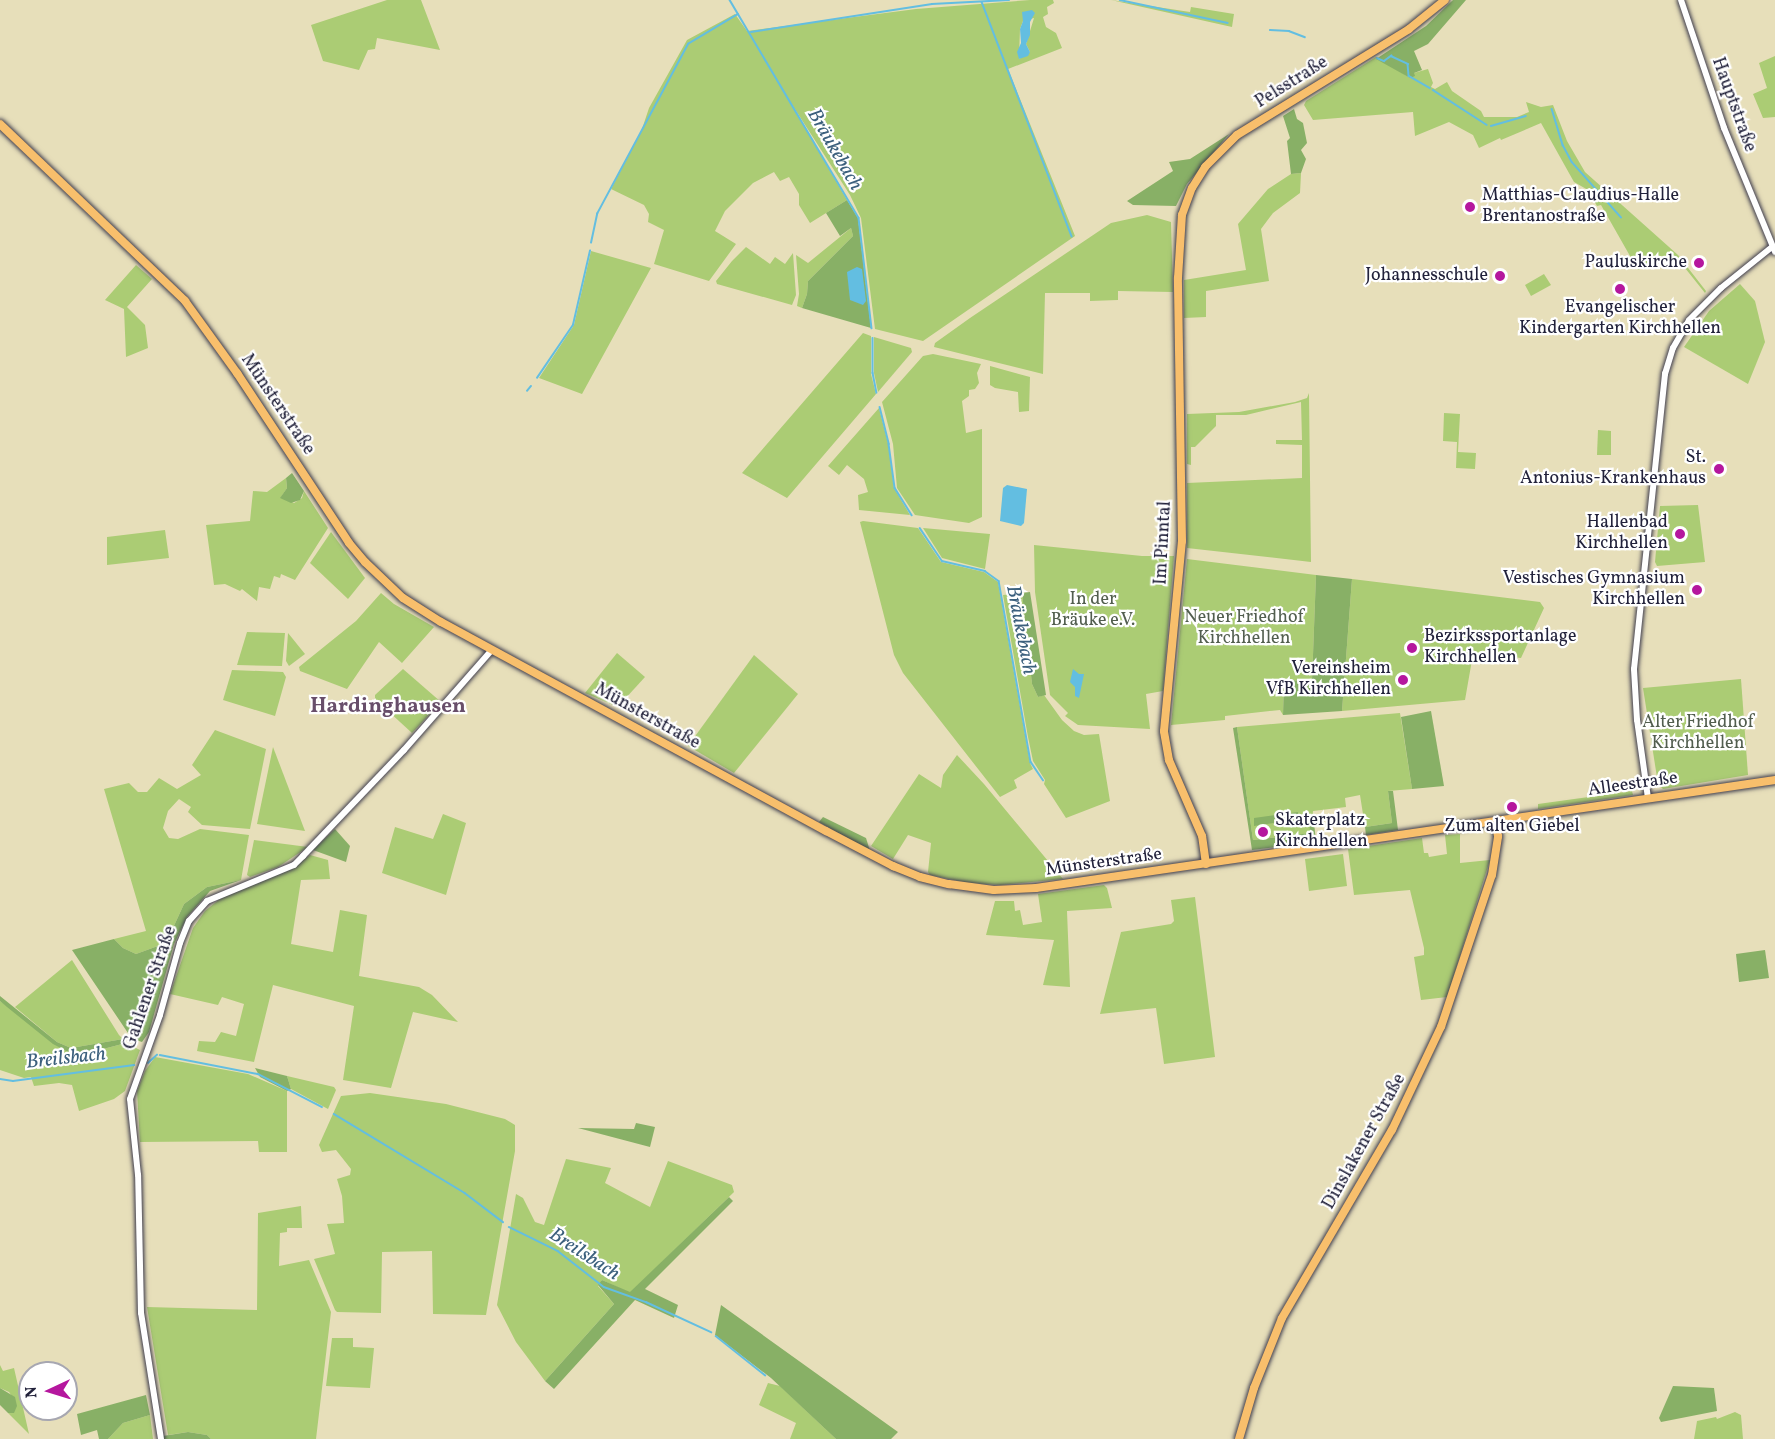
<!DOCTYPE html>
<html>
<head>
<meta charset="utf-8">
<style>
	body { margin:0 }
	#map { position:relative; width:1775px; height:1439px; overflow:hidden; background:#e7dfba; font-family:Vollkorn,serif }
	div>[style] { position:absolute }
	.green>* { inset:0; background:#abcc74 }
	.forest>* { inset:0; background:#88b066 }
	.water>* { inset:0; background:#63bee1 }
	.stream>* { height:1.5px; margin:-0.75px; padding:0 0.75px; transform-origin:0.75px; border-radius:0.75px; background:#63bee1 }
	.roads { filter:drop-shadow(0 0 2px #403e4e) drop-shadow(0 0 2px #403e4e) }
	.minor>* { height:6px; margin:-3px; padding:0 3px; transform-origin:3px; border-radius:3px; background:#fff }
	.major>* { height:8px; margin:-4px; padding:0 4px; transform-origin:4px; border-radius:4px; background:#f8bf6c }
	.dots>* { width:16px; height:16px; translate:-50% -50%; box-sizing:border-box; border:3px solid #fff; border-radius:50% }
	span { translate:-50% -50%; white-space:nowrap; text-align:center; line-height:1.15; -webkit-text-stroke:4.5px #fff; paint-order:stroke }
	.street-label { font-size:18px; color:#22223b }
	.poi-label { font-size:18px; color:#22223b }
	.left { translate:0 -50%; text-align:left }
	.right { translate:-100% -50%; text-align:right }
	.park-label { font-size:18px; color:#525e4f }
	.water-label { font-size:20px; color:#3c607d; font-style:italic }
	.quarter-label { font-size:21px; color:#684e6a; font-weight:700 }
	.north { position:absolute; left:18px; top:1361px; width:60px; height:60px; box-sizing:border-box; background:#fff; border:2px solid #a7a7b1; border-radius:50%; rotate:266deg; font-size:16px; font-weight:700; line-height:24px; text-align:center; color:#22223b }
	.north::after { content:''; display:block; margin:auto; width:21px; height:27px; background:#b5179e; clip-path:polygon(50% 0,100% 100%,50% 72%,0 100%) }
</style>
</head>
<body>
<div id="map">
	<div class="green">
		<i style="clip-path:polygon(387px 0,421px 0,440px 50px,377px 38px,375px 49px,368px 50px,359px 70px,323px 61px,311px 25px)"></i>
		<i style="clip-path:polygon(evenodd,1030px 0,1053px 0,1054px 3px,1047px 7px,1048px 14px,1043px 17px,1046px 27px,1056px 33px,1062px 48px,1008px 69px,1075px 236px,923px 341px,875px 329px,861px 218px,850px 195px,791px 103px,847px 200px,810px 223px,799px 205px,799px 194px,789px 177px,780px 181px,774px 172px,753px 183px,725px 211px,715px 231px,736px 244px,709px 281px,654px 264px,664px 230px,648px 222px,649px 214px,644px 205px,611px 189px,641px 132px,649px 108px,687px 40px,735px 14px,747px 31px,916px 9px,1030px 0,1034px 18px,1026px 44px,1030px 52px,1019px 59px,1020px 29px,1023px 21px,1034px 18px)"></i>
		<i style="clip-path:polygon(1111px 0,1190px 12px,1191px 7px,1234px 14px,1232px 27px)"></i>
		<i style="clip-path:polygon(1775px 56px,1775px 117px,1763px 118px,1753px 94px,1767px 88px,1759px 63px)"></i>
		<i style="clip-path:polygon(1376px 57px,1410px 78px,1414px 73px,1428px 69px,1433px 83px,1431px 87px,1435px 89px,1447px 82px,1452px 91px,1481px 111px,1484px 117px,1517px 117px,1529px 112px,1526px 102px,1541px 107px,1553px 105px,1567px 141px,1585px 172px,1678px 255px,1706px 291px,1705px 293px,1677px 258px,1669px 257px,1638px 270px,1601px 205px,1597px 206px,1588px 190px,1574px 182px,1541px 123px,1501px 140px,1500px 138px,1479px 148px,1473px 135px,1449px 122px,1415px 136px,1413px 112px,1313px 120px,1304px 105px,1306px 101px)"></i>
		<i style="clip-path:polygon(1301px 173px,1300px 193px,1273px 213px,1261px 229px,1269px 281px,1206px 291px,1206px 317px,1184px 318px,1184px 280px,1246px 270px,1238px 224px,1268px 189px,1291px 174px)"></i>
		<i style="clip-path:polygon(1147px 215px,1171px 222px,1173px 292px,1118px 291px,1118px 300px,1090px 301px,1090px 293px,1045px 293px,1043px 374px,934px 347px,935px 343px,970px 318px,1111px 223px)"></i>
		<i style="clip-path:polygon(851px 228px,853px 236px,808px 281px,807px 294px,802px 308px,797px 306px,799px 294px,796px 255px,808px 263px)"></i>
		<i style="clip-path:polygon(746px 247px,770px 264px,775px 257px,785px 264px,793px 253px,796px 295px,792px 305px,717px 284px,716px 281px,732px 261px)"></i>
		<i style="clip-path:polygon(591px 251px,651px 268px,582px 394px,539px 378px,574px 325px)"></i>
		<i style="clip-path:polygon(136px 265px,152px 279px,127px 307px,145px 325px,148px 348px,126px 357px,124px 309px,105px 300px)"></i>
		<i style="clip-path:polygon(1544px 274px,1551px 285px,1531px 296px,1525px 285px)"></i>
		<i style="clip-path:polygon(1740px 284px,1755px 301px,1765px 342px,1748px 384px,1684px 347px,1709px 311px)"></i>
		<i style="clip-path:polygon(863px 333px,871px 336px,871px 374px,876px 394px,787px 498px,742px 473px)"></i>
		<i style="clip-path:polygon(874px 337px,911px 348px,912px 352px,878px 392px,874px 373px)"></i>
		<i style="clip-path:polygon(933px 354px,981px 364px,977px 373px,979px 383px,975px 389px,969px 390px,969px 396px,962px 401px,966px 433px,982px 429px,982px 517px,969px 523px,915px 515px,897px 488px,893px 444px,882px 402px,923px 356px)"></i>
		<i style="clip-path:polygon(990px 366px,1030px 377px,1029px 411px,1019px 412px,1018px 392px,995px 388px,990px 385px)"></i>
		<i style="clip-path:polygon(1309px 393px,1311px 562px,1187px 548px,1187px 483px,1302px 478px,1302px 445px,1276px 444px,1276px 440px,1302px 440px,1301px 402px,1246px 415px,1216px 415px,1216px 426px,1195px 447px,1191px 447px,1191px 465px,1187px 464px,1187px 414px,1239px 412px,1295px 402px,1307px 398px)"></i>
		<i style="clip-path:polygon(879px 408px,888px 443px,894px 488px,910px 515px,859px 510px,858px 495px,868px 492px,864px 479px,847px 465px,839px 475px,828px 466px)"></i>
		<i style="clip-path:polygon(1444px 413px,1460px 414px,1458px 452px,1476px 453px,1475px 469px,1456px 468px,1457px 442px,1443px 441px)"></i>
		<i style="clip-path:polygon(1598px 430px,1611px 431px,1611px 455px,1597px 455px)"></i>
		<i style="clip-path:polygon(286px 478px,287px 488px,281px 497px,294px 503px,302px 498px,304px 491px,328px 528px,295px 580px,281px 574px,280px 578px,274px 576px,270px 589px,259px 587px,257px 601px,242px 589px,240px 591px,225px 584px,214px 585px,206px 525px,250px 521px,253px 491px,267px 492px)"></i>
		<i style="clip-path:polygon(1698px 505px,1705px 562px,1657px 566px,1655px 562px,1660px 506px)"></i>
		<i style="clip-path:polygon(863px 521px,918px 528px,941px 562px,984px 572px,998px 582px,1030px 763px,1033px 769px,1014px 780px,1017px 788px,1000px 797px,903px 673px,894px 655px,860px 522px)"></i>
		<i style="clip-path:polygon(923px 528px,990px 534px,985px 569px,942px 558px)"></i>
		<i style="clip-path:polygon(165px 530px,169px 558px,107px 565px,107px 537px)"></i>
		<i style="clip-path:polygon(331px 532px,365px 578px,348px 599px,310px 563px)"></i>
		<i style="clip-path:polygon(1034px 545px,1142px 556px,1174px 556px,1163px 691px,1146px 694px,1150px 729px,1078px 725px,1065px 716px,1068px 713px,1050px 695px,1035px 592px)"></i>
		<i style="clip-path:polygon(1187px 559px,1316px 575px,1312px 681px,1284px 680px,1283px 715px,1280px 710px,1225px 716px,1225px 720px,1171px 725px)"></i>
		<i style="clip-path:polygon(1352px 579px,1540px 602px,1544px 608px,1521px 658px,1485px 654px,1483px 662px,1472px 660px,1465px 700px,1342px 711px)"></i>
		<i style="clip-path:polygon(381px 593px,394px 604px,434px 627px,402px 663px,379px 642px,347px 689px,300px 671px,299px 667px,356px 621px)"></i>
		<i style="clip-path:polygon(1022px 593px,1032px 684px,1038px 697px,1044px 695px,1062px 720px,1074px 731px,1084px 735px,1099px 734px,1110px 801px,1066px 818px,1044px 784px,1045px 780px,1033px 761px,1028px 737px,1003px 595px)"></i>
		<i style="clip-path:polygon(247px 632px,285px 633px,282px 666px,237px 665px)"></i>
		<i style="clip-path:polygon(288px 633px,305px 654px,289px 666px,286px 661px)"></i>
		<i style="clip-path:polygon(617px 653px,645px 677px,624px 700px,613px 705px,585px 693px)"></i>
		<i style="clip-path:polygon(754px 655px,798px 694px,734px 773px,688px 746px)"></i>
		<i style="clip-path:polygon(403px 669px,441px 702px,412px 733px,375px 699px,375px 695px)"></i>
		<i style="clip-path:polygon(232px 670px,283px 672px,286px 677px,275px 716px,223px 700px)"></i>
		<i style="clip-path:polygon(1741px 679px,1748px 775px,1663px 789px,1658px 784px,1643px 688px)"></i>
		<i style="clip-path:polygon(1400px 713px,1412px 789px,1388px 791px,1392px 823px,1365px 827px,1360px 795px,1345px 798px,1346px 807px,1313px 811px,1311px 833px,1253px 840px,1237px 727px)"></i>
		<i style="clip-path:polygon(215px 730px,266px 749px,250px 829px,202px 825px,188px 812px,191px 807px,179px 799px,168px 811px,163px 828px,169px 838px,178px 839px,200px 829px,249px 835px,241px 880px,207px 887px,184px 904px,166px 943px,136px 954px,123px 948px,114px 939px,146px 931px,104px 789px,129px 783px,138px 792px,147px 792px,159px 778px,177px 789px,201px 775px,192px 765px)"></i>
		<i style="clip-path:polygon(273px 747px,305px 831px,257px 824px)"></i>
		<i style="clip-path:polygon(957px 755px,984px 784px,1063px 879px,1001px 885px,968px 883px,930px 875px,928px 872px,931px 843px,908px 835px,893px 859px,871px 846px,919px 774px,941px 788px,943px 775px)"></i>
		<i style="clip-path:polygon(1632px 791px,1633px 795px,1538px 809px,1538px 804px)"></i>
		<i style="clip-path:polygon(443px 814px,466px 823px,446px 895px,382px 873px,395px 827px,433px 839px)"></i>
		<i style="clip-path:polygon(1460px 834px,1460px 863px,1490px 860px,1447px 997px,1421px 1000px,1414px 957px,1424px 955px,1424px 948px,1410px 890px,1354px 895px,1348px 849px,1422px 838px,1424px 853px,1428px 853px,1429px 857px,1447px 854px,1445px 835px)"></i>
		<i style="clip-path:polygon(254px 840px,308px 847px,278px 867px,250px 877px,247px 875px)"></i>
		<i style="clip-path:polygon(1343px 854px,1347px 886px,1309px 891px,1305px 859px)"></i>
		<i style="clip-path:polygon(310px 855px,328px 860px,330px 879px,301px 880px,291px 944px,333px 952px,340px 910px,367px 915px,359px 976px,419px 987px,432px 995px,458px 1022px,413px 1012px,391px 1088px,343px 1080px,354px 1006px,273px 985px,254px 1062px,197px 1051px,199px 1041px,215px 1042px,221px 1032px,236px 1036px,244px 1004px,222px 997px,218px 1005px,170px 994px,193px 928px,205px 911px,221px 898px,296px 866px)"></i>
		<i style="clip-path:polygon(1104px 885px,1107px 888px,1112px 908px,1067px 911px,1070px 987px,1043px 985px,1054px 940px,986px 935px,995px 901px,1014px 901px,1015px 911px,1020px 910px,1023px 925px,1042px 922px,1038px 894px)"></i>
		<i style="clip-path:polygon(1195px 897px,1215px 1057px,1164px 1064px,1156px 1008px,1100px 1014px,1121px 932px,1171px 924px,1174px 921px,1171px 900px)"></i>
		<i style="clip-path:polygon(72px 960px,119px 1035px,123px 1039px,71px 1048px,57px 1042px,15px 1007px)"></i>
		<i style="clip-path:polygon(0 1001px,72px 1054px,88px 1053px,126px 1043px,140px 1050px,125px 1091px,114px 1099px,79px 1111px,72px 1085px,59px 1083px,34px 1086px,31px 1077px,24px 1078px,0 1070px)"></i>
		<i style="clip-path:polygon(155px 1057px,248px 1074px,287px 1091px,287px 1152px,259px 1152px,258px 1141px,140px 1142px,137px 1091px,145px 1071px)"></i>
		<i style="clip-path:polygon(287px 1076px,334px 1087px,336px 1090px,328px 1109px,291px 1089px)"></i>
		<i style="clip-path:polygon(370px 1093px,446px 1104px,505px 1119px,515px 1125px,515px 1151px,486px 1315px,433px 1314px,432px 1251px,382px 1252px,381px 1313px,337px 1312px,335px 1310px,314px 1259px,335px 1254px,327px 1224px,344px 1223px,342px 1196px,337px 1179px,350px 1175px,351px 1169px,336px 1150px,322px 1152px,319px 1145px,341px 1096px)"></i>
		<i style="clip-path:polygon(566px 1159px,611px 1168px,605px 1183px,650px 1207px,668px 1161px,732px 1185px,734px 1192px,630px 1293px,602px 1280px,598px 1286px,614px 1304px,545px 1381px,516px 1342px,497px 1305px,516px 1194px,523px 1198px,535px 1222px,544px 1225px)"></i>
		<i style="clip-path:polygon(301px 1206px,302px 1228px,287px 1228px,287px 1232px,280px 1233px,279px 1266px,309px 1260px,331px 1312px,316px 1439px,211px 1439px,207px 1435px,188px 1432px,168px 1435px,147px 1307px,257px 1310px,258px 1213px)"></i>
		<i style="clip-path:polygon(332px 1338px,353px 1338px,353px 1347px,374px 1348px,370px 1388px,326px 1386px)"></i>
		<i style="clip-path:polygon(0 1365px,3px 1371px,14px 1368px,29px 1434px,8px 1413px,12px 1413px,16px 1402px,9px 1392px,0 1388px)"></i>
		<i style="clip-path:polygon(768px 1383px,780px 1386px,836px 1439px,790px 1439px,796px 1423px,759px 1405px)"></i>
		<i style="clip-path:polygon(1735px 1412px,1741px 1415px,1743px 1439px,1694px 1439px,1697px 1421px,1716px 1417px,1717px 1419px)"></i>
		<i style="clip-path:polygon(150px 1415px,153px 1439px,108px 1439px,123px 1423px)"></i>
	</div>
	<div class="forest">
		<i style="clip-path:polygon(1453px 0,1466px 0,1428px 44px,1414px 51px,1422px 70px,1414px 73px,1415px 76px,1410px 78px,1376px 59px,1426px 26px)"></i>
		<i style="clip-path:polygon(1294px 109px,1297px 119px,1303px 123px,1307px 143px,1301px 150px,1306px 159px,1301px 173px,1291px 174px,1287px 141px,1290px 138px,1283px 116px)"></i>
		<i style="clip-path:polygon(1229px 134px,1187px 184px,1176px 206px,1133px 205px,1127px 201px,1173px 171px,1169px 162px,1190px 159px)"></i>
		<i style="clip-path:polygon(847px 200px,858px 218px,871px 328px,802px 308px,807px 294px,808px 281px,853px 236px,851px 228px,840px 236px,826px 213px)"></i>
		<i style="clip-path:polygon(292px 473px,304px 491px,300px 500px,291px 503px,280px 498px,287px 488px,286px 478px)"></i>
		<i style="clip-path:polygon(1316px 575px,1352px 579px,1342px 711px,1283px 715px,1284px 680px,1312px 681px)"></i>
		<i style="clip-path:polygon(1030px 592px,1046px 695px,1038px 697px,1032px 684px,1022px 593px)"></i>
		<i style="clip-path:polygon(1431px 711px,1444px 786px,1412px 789px,1401px 717px)"></i>
		<i style="clip-path:polygon(1237px 727px,1253px 840px,1310px 833px,1309px 819px,1314px 822px,1316px 842px,1252px 850px,1233px 728px)"></i>
		<i style="clip-path:polygon(1388px 791px,1393px 791px,1398px 830px,1366px 835px,1365px 827px,1392px 823px)"></i>
		<i style="clip-path:polygon(1298px 812px,1298px 817px,1294px 820px,1254px 826px,1254px 818px)"></i>
		<i style="clip-path:polygon(823px 817px,866px 838px,870px 851px,819px 822px)"></i>
		<i style="clip-path:polygon(335px 829px,350px 846px,346px 862px,313px 850px)"></i>
		<i style="clip-path:polygon(241px 880px,210px 891px,187px 917px,174px 944px,149px 1032px,142px 1042px,136px 1040px,128px 1033px,72px 950px,114px 939px,123px 948px,136px 954px,166px 943px,184px 904px,207px 887px)"></i>
		<i style="clip-path:polygon(1765px 950px,1769px 978px,1739px 982px,1736px 954px)"></i>
		<i style="clip-path:polygon(0 996px,57px 1042px,71px 1048px,123px 1039px,126px 1043px,88px 1053px,72px 1054px,53px 1044px,7px 1007px,0 1001px)"></i>
		<i style="clip-path:polygon(255px 1068px,287px 1076px,291px 1089px,287px 1091px,260px 1077px)"></i>
		<i style="clip-path:polygon(636px 1123px,655px 1127px,650px 1147px,578px 1128px,634px 1129px)"></i>
		<i style="clip-path:polygon(729px 1197px,733px 1201px,645px 1289px,678px 1305px,674px 1318px,635px 1300px,554px 1389px,545px 1381px,614px 1304px,598px 1285px,602px 1280px,630px 1292px)"></i>
		<i style="clip-path:polygon(721px 1305px,898px 1432px,891px 1439px,836px 1439px,771px 1378px,715px 1335px)"></i>
		<i style="clip-path:polygon(1673px 1386px,1714px 1388px,1717px 1411px,1661px 1422px,1659px 1418px)"></i>
		<i style="clip-path:polygon(0 1388px,15px 1397px,17px 1406px,14px 1413px,8px 1413px,0 1405px)"></i>
		<i style="clip-path:polygon(146px 1395px,150px 1415px,123px 1423px,108px 1439px,99px 1439px,97px 1430px,81px 1435px,77px 1414px)"></i>
		<i style="clip-path:polygon(188px 1432px,207px 1435px,211px 1439px,163px 1439px,163px 1436px)"></i>
	</div>
	<div class="water">
		<i style="clip-path:polygon(1032px 10px,1035px 13px,1030px 22px,1030px 35px,1026px 44px,1030px 52px,1028px 56px,1019px 59px,1017px 52px,1021px 43px,1020px 29px,1023px 21px,1022px 12px)"></i>
		<i style="clip-path:polygon(857px 267px,862px 269px,866px 301px,863px 305px,850px 300px,847px 272px)"></i>
		<i style="clip-path:polygon(1007px 485px,1027px 489px,1024px 523px,1021px 526px,1000px 521px,1003px 488px)"></i>
		<i style="clip-path:polygon(1073px 669px,1079px 674px,1084px 674px,1079px 698px,1075px 696px,1075px 687px,1070px 682px)"></i>
	</div>
	<div class="stream">
		<i style="left:730px;top:0;width:253px;rotate:59.4deg"></i>
		<i style="left:859px;top:218px;width:111px;rotate:83.3deg"></i>
		<i style="left:1120px;top:0;width:110px;rotate:12deg"></i>
		<i style="left:982px;top:2px;width:251px;rotate:69deg"></i>
		<i style="left:1270px;top:30px;width:19px;rotate:3deg"></i>
		<i style="left:1289px;top:31px;width:17px;rotate:21deg"></i>
		<i style="left:751px;top:32px;width:183px;rotate:-8.8deg"></i>
		<i style="left:932px;top:4px;width:77px;rotate:-3deg"></i>
		<i style="left:1377px;top:58px;width:8px;rotate:23deg"></i>
		<i style="left:1384px;top:61px;width:9px;rotate:-36deg"></i>
		<i style="left:1391px;top:56px;width:19px;rotate:25deg"></i>
		<i style="left:1408px;top:64px;width:12px;rotate:85deg"></i>
		<i style="left:1409px;top:76px;width:24px;rotate:30deg"></i>
		<i style="left:1433px;top:90px;width:64px;rotate:32.9deg"></i>
		<i style="left:1552px;top:109px;width:38px;rotate:73deg"></i>
		<i style="left:1563px;top:145px;width:19px;rotate:62deg"></i>
		<i style="left:1572px;top:162px;width:74px;rotate:48.3deg"></i>
		<i style="left:1491px;top:126px;width:36px;rotate:-16deg"></i>
		<i style="left:591px;top:243px;width:30px;rotate:-78deg"></i>
		<i style="left:597px;top:214px;width:193px;rotate:-61.8deg"></i>
		<i style="left:688px;top:44px;width:58px;rotate:-31deg"></i>
		<i style="left:873px;top:338px;width:35px;rotate:90deg"></i>
		<i style="left:873px;top:373px;width:20px;rotate:79deg"></i>
		<i style="left:537px;top:378px;width:64px;rotate:-55.8deg"></i>
		<i style="left:573px;top:325px;width:76px;rotate:-77.1deg"></i>
		<i style="left:527px;top:391px;width:6px;rotate:-51deg"></i>
		<i style="left:880px;top:407px;width:38px;rotate:76deg"></i>
		<i style="left:889px;top:444px;width:44px;rotate:82.2deg"></i>
		<i style="left:895px;top:488px;width:32px;rotate:58deg"></i>
		<i style="left:920px;top:528px;width:40px;rotate:56deg"></i>
		<i style="left:942px;top:561px;width:44px;rotate:13.1deg"></i>
		<i style="left:985px;top:571px;width:17px;rotate:36deg"></i>
		<i style="left:999px;top:581px;width:184px;rotate:80deg"></i>
		<i style="left:1031px;top:762px;width:22px;rotate:56deg"></i>
		<i style="left:160px;top:1055px;width:100px;rotate:11deg"></i>
		<i style="left:258px;top:1074px;width:72px;rotate:27.3deg"></i>
		<i style="left:148px;top:1063px;width:12px;rotate:-42deg"></i>
		<i style="left:0;top:1079px;width:13px;rotate:9deg"></i>
		<i style="left:13px;top:1081px;width:122px;rotate:-7.5deg"></i>
		<i style="left:334px;top:1114px;width:153px;rotate:31.1deg"></i>
		<i style="left:465px;top:1193px;width:48px;rotate:37.3deg"></i>
		<i style="left:509px;top:1227px;width:55px;rotate:26.1deg"></i>
		<i style="left:558px;top:1251px;width:58px;rotate:38deg"></i>
		<i style="left:604px;top:1287px;width:45px;rotate:19.7deg"></i>
		<i style="left:646px;top:1302px;width:72px;rotate:24.8deg"></i>
		<i style="left:716px;top:1336px;width:63px;rotate:38.5deg"></i>
	</div>
	<div class="roads">
		<div class="minor">
			<i style="left:1681px;top:0;width:135px;rotate:71.4deg"></i>
			<i style="left:1724px;top:128px;width:134px;rotate:67.6deg"></i>
			<i style="left:1648px;top:798px;width:79px;rotate:-98deg"></i>
			<i style="left:1637px;top:720px;width:51px;rotate:-93.4deg"></i>
			<i style="left:1634px;top:669px;width:297px;rotate:-84deg"></i>
			<i style="left:1665px;top:374px;width:27px;rotate:-73deg"></i>
			<i style="left:1673px;top:348px;width:32px;rotate:-60deg"></i>
			<i style="left:1689px;top:320px;width:45px;rotate:-45deg"></i>
			<i style="left:1721px;top:288px;width:65px;rotate:-38.8deg"></i>
			<i style="left:161px;top:1439px;width:128px;rotate:-99deg"></i>
			<i style="left:141px;top:1313px;width:138px;rotate:-91.2deg"></i>
			<i style="left:138px;top:1175px;width:76px;rotate:-96deg"></i>
			<i style="left:130px;top:1099px;width:89px;rotate:-70.3deg"></i>
			<i style="left:160px;top:1015px;width:75px;rotate:-74.5deg"></i>
			<i style="left:180px;top:943px;width:24px;rotate:-68deg"></i>
			<i style="left:189px;top:921px;width:27px;rotate:-48deg"></i>
			<i style="left:207px;top:901px;width:94px;rotate:-22.5deg"></i>
			<i style="left:294px;top:865px;width:13px;rotate:-45deg"></i>
			<i style="left:303px;top:856px;width:146px;rotate:-46.4deg"></i>
			<i style="left:404px;top:750px;width:133px;rotate:-48.7deg"></i>
		</div>
		<div class="major">
			<i style="left:0;top:124px;width:256px;rotate:43.7deg"></i>
			<i style="left:185px;top:301px;width:89px;rotate:54.2deg"></i>
			<i style="left:237px;top:373px;width:204px;rotate:56.6deg"></i>
			<i style="left:349px;top:543px;width:25px;rotate:50deg"></i>
			<i style="left:365px;top:562px;width:52px;rotate:43.5deg"></i>
			<i style="left:403px;top:598px;width:45px;rotate:32.3deg"></i>
			<i style="left:441px;top:622px;width:438px;rotate:28.5deg"></i>
			<i style="left:826px;top:831px;width:76px;rotate:27.6deg"></i>
			<i style="left:893px;top:866px;width:29px;rotate:22deg"></i>
			<i style="left:920px;top:877px;width:30px;rotate:14deg"></i>
			<i style="left:949px;top:884px;width:45px;rotate:7.6deg"></i>
			<i style="left:994px;top:890px;width:42px;rotate:-2.7deg"></i>
			<i style="left:1036px;top:888px;width:747px;rotate:-8.31deg"></i>
			<i style="left:1206px;top:864px;width:28px;rotate:-98deg"></i>
			<i style="left:1202px;top:836px;width:83px;rotate:-113.5deg"></i>
			<i style="left:1169px;top:760px;width:29px;rotate:-100deg"></i>
			<i style="left:1164px;top:731px;width:191px;rotate:-84.6deg"></i>
			<i style="left:1182px;top:541px;width:263px;rotate:-90.9deg"></i>
			<i style="left:1178px;top:278px;width:63px;rotate:-86.4deg"></i>
			<i style="left:1182px;top:215px;width:29px;rotate:-70deg"></i>
			<i style="left:1192px;top:188px;width:25px;rotate:-58deg"></i>
			<i style="left:1205px;top:167px;width:45px;rotate:-45deg"></i>
			<i style="left:1237px;top:135px;width:202px;rotate:-31.6deg"></i>
			<i style="left:1409px;top:29px;width:46px;rotate:-38.9deg"></i>
			<i style="left:1239px;top:1439px;width:53px;rotate:-73.6deg"></i>
			<i style="left:1254px;top:1388px;width:75px;rotate:-68.2deg"></i>
			<i style="left:1282px;top:1318px;width:218px;rotate:-59.7deg"></i>
			<i style="left:1392px;top:1130px;width:114px;rotate:-64.6deg"></i>
			<i style="left:1441px;top:1027px;width:160px;rotate:-71.5deg"></i>
			<i style="left:1492px;top:875px;width:39px;rotate:-81deg"></i>
			<i style="left:1498px;top:836px;width:15px;rotate:-101deg"></i>
		</div>
	</div>
	<div class="dots">
		<i style="left:1470px;top:207px;background:#b5179e"></i>
		<i style="left:1699px;top:263px;background:#b5179e"></i>
		<i style="left:1500px;top:276px;background:#b5179e"></i>
		<i style="left:1620px;top:289px;background:#b5179e"></i>
		<i style="left:1719px;top:469px;background:#b5179e"></i>
		<i style="left:1680px;top:534px;background:#b5179e"></i>
		<i style="left:1697px;top:590px;background:#b5179e"></i>
		<i style="left:1412px;top:648px;background:#b5179e"></i>
		<i style="left:1403px;top:680px;background:#b5179e"></i>
		<i style="left:1512px;top:807px;background:#b5179e"></i>
		<i style="left:1263px;top:832px;background:#b5179e"></i>
	</div>
	<div class="street-label">
		<span style="left:1292px;top:83px;rotate:-32deg">Pelsstraße</span>
		<span style="left:1733px;top:105px;rotate:70deg">Hauptstraße</span>
		<span style="left:277px;top:405px;rotate:56deg">Münsterstraße</span>
		<span style="left:1164px;top:543px;rotate:-87deg">Im Pinntal</span>
		<span style="left:647px;top:717px;rotate:29deg">Münsterstraße</span>
		<span style="left:1633px;top:785px;rotate:-8deg">Alleestraße</span>
		<span style="left:1104px;top:863px;rotate:-8deg">Münsterstraße</span>
		<span style="left:151px;top:988px;rotate:-71deg">Gahlener Straße</span>
		<span style="left:1365px;top:1142px;rotate:-61deg">Dinslakener Straße</span>
	</div>
	<div class="poi-label">
		<span class="left" style="left:1482px;top:207px">Matthias-Claudius-Halle<br>Brentanostraße</span>
		<span class="right" style="left:1687px;top:263px">Pauluskirche</span>
		<span class="right" style="left:1488px;top:276px">Johannesschule</span>
		<span style="left:1620px;top:319px">Evangelischer<br>Kindergarten Kirchhellen</span>
		<span class="right" style="left:1706px;top:469px">St.<br>Antonius-Krankenhaus</span>
		<span class="right" style="left:1668px;top:534px">Hallenbad<br>Kirchhellen</span>
		<span class="right" style="left:1685px;top:590px">Vestisches Gymnasium<br>Kirchhellen</span>
		<span class="left" style="left:1424px;top:648px">Bezirkssportanlage<br>Kirchhellen</span>
		<span class="right" style="left:1391px;top:680px">Vereinsheim<br>VfB Kirchhellen</span>
		<span class="left" style="left:1275px;top:832px">Skaterplatz<br>Kirchhellen</span>
		<span style="left:1512px;top:827px">Zum alten Giebel</span>
	</div>
	<div class="park-label">
		<span style="left:1093px;top:611px">In der<br>Bräuke e.V.</span>
		<span style="left:1244px;top:629px">Neuer Friedhof<br>Kirchhellen</span>
		<span style="left:1698px;top:734px">Alter Friedhof<br>Kirchhellen</span>
	</div>
	<div class="water-label">
		<span style="left:834px;top:150px;rotate:60deg">Bräukebach</span>
		<span style="left:1020px;top:630px;rotate:79deg">Bräukebach</span>
		<span style="left:66px;top:1059px;rotate:-6deg">Breilsbach</span>
		<span style="left:584px;top:1255px;rotate:33deg">Breilsbach</span>
	</div>
	<div class="quarter-label">
		<span style="left:388px;top:707px">Hardinghausen</span>
	</div>
	<div class="north">N</div>
</div>
</body>
</html>
